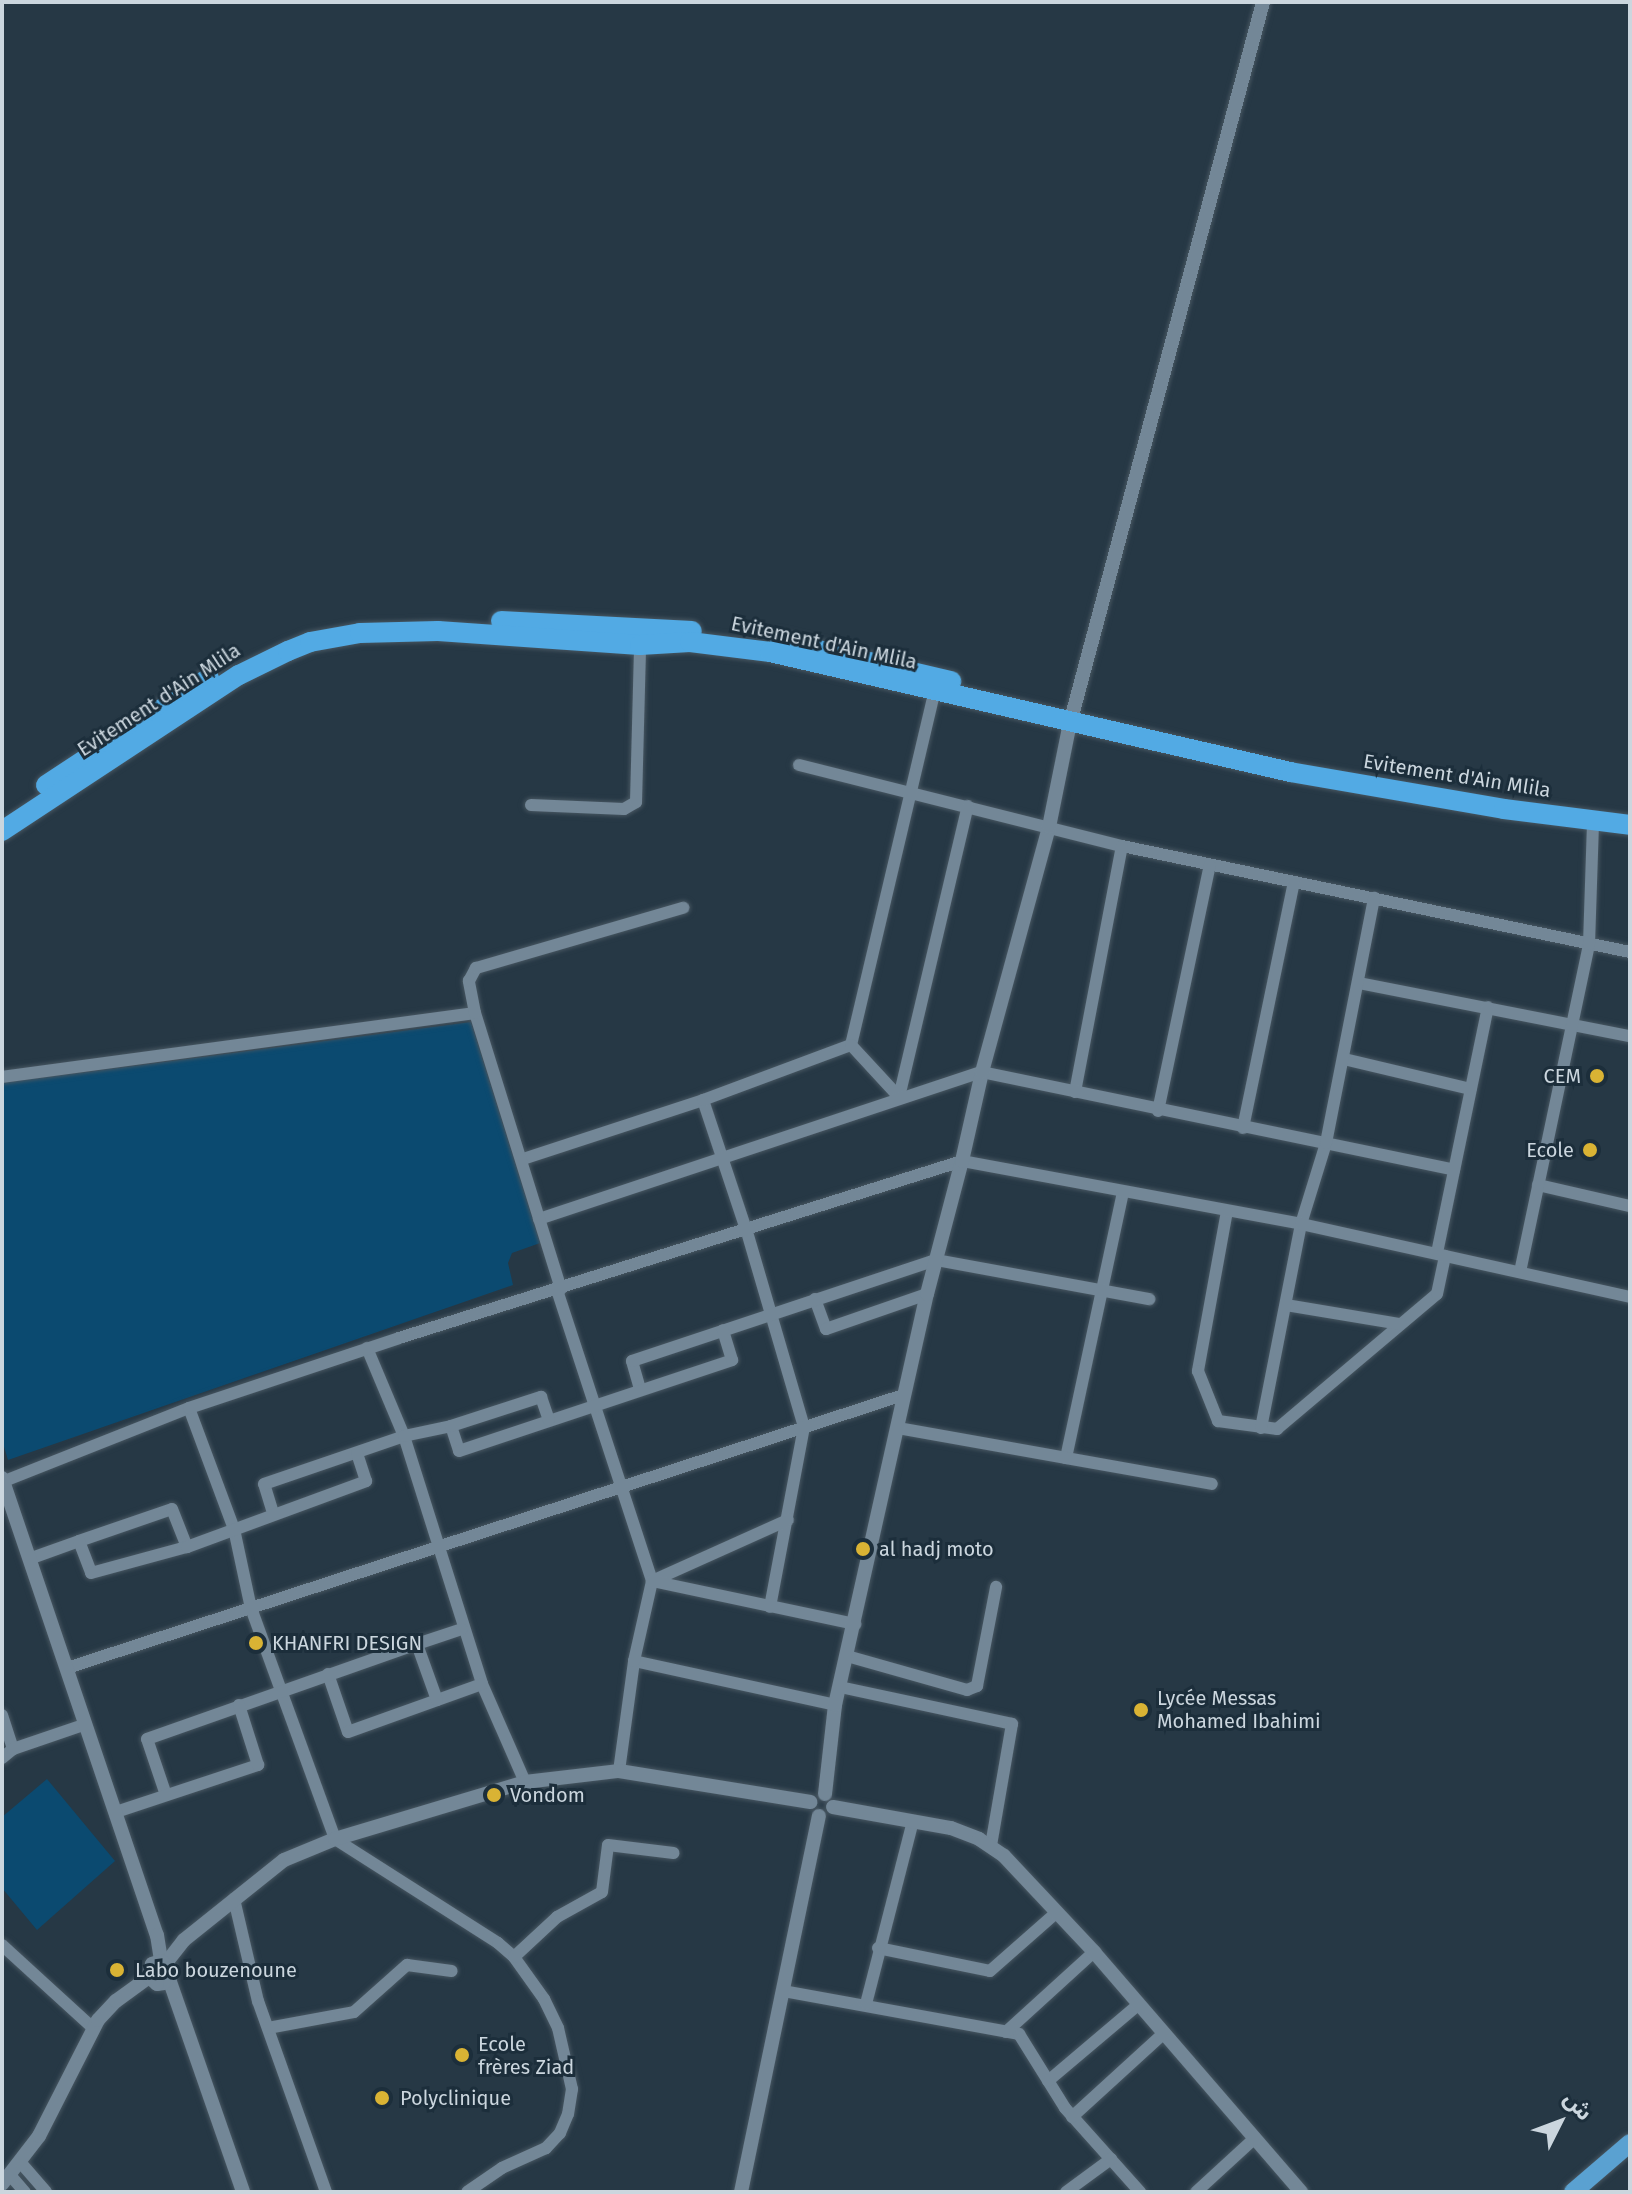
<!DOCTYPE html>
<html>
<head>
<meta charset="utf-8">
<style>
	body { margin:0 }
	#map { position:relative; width:1632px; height:2194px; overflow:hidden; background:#263845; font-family:"Fira Sans","Noto Sans Arabic",sans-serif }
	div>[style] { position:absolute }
	.green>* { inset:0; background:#0b4a70 }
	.roads { filter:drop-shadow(0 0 2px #475661) drop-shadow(0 0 2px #475661) }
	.minor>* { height:12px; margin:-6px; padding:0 6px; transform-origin:6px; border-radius:6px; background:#738797 }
	.tertiary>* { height:14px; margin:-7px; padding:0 7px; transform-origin:7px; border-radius:7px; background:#738797 }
	.primary>* { height:18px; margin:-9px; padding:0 9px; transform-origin:9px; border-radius:9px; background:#5aa1d1 }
	.trunk>* { height:20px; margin:-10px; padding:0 10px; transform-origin:10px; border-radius:10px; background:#52aae4 }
	.dots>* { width:22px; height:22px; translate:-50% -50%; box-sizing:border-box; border:4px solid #1c2e3b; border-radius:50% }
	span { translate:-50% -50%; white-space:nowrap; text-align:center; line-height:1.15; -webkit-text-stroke:6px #1c2e3b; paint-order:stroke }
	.street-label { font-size:20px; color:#cbd6de }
	.poi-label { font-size:20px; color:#cbd6de }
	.right { translate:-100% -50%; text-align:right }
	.left { translate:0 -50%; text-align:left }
	.frame { position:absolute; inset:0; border:4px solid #cbd6de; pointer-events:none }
	.north { position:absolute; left:1520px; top:2082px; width:80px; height:80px; -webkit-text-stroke:6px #1c2e3b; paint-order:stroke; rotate:48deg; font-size:22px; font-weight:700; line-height:32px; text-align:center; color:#cbd6de }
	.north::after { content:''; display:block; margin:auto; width:28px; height:36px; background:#cbd6de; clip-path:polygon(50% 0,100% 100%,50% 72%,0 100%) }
</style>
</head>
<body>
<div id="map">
	<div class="green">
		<i style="clip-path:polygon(471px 1022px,540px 1243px,512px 1253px,508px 1263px,513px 1285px,8px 1460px,2px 1440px,2px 1083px)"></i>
		<i style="clip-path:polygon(47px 1779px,115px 1861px,37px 1930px,2px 1888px,2px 1817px)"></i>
	</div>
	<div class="roads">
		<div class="minor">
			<i style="left:799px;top:765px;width:333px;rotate:14.1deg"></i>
			<i style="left:1122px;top:846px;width:519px;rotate:11.79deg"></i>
			<i style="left:531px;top:805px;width:93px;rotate:2.5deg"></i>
			<i style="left:624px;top:809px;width:14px;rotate:-30deg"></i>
			<i style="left:636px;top:802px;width:157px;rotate:-88.5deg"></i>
			<i style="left:1359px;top:983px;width:276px;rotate:11.1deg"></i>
			<i style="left:851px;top:1045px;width:364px;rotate:-76.7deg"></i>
			<i style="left:1344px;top:1059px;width:130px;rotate:13.3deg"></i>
			<i style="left:2px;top:1077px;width:477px;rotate:-7.7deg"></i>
			<i style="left:1075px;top:1092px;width:250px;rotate:-79.2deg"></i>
			<i style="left:703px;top:1100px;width:139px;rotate:71.6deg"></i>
			<i style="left:747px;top:1232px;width:203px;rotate:73.7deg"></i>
			<i style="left:804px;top:1427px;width:183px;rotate:100.7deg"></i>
			<i style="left:1158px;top:1111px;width:251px;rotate:-78.1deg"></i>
			<i style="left:1243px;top:1128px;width:251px;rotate:-78.3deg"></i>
			<i style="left:523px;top:1159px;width:189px;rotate:-18.1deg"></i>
			<i style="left:703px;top:1100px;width:158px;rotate:-20.4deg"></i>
			<i style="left:851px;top:1045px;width:71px;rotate:47.3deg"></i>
			<i style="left:899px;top:1097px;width:299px;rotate:-76.7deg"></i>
			<i style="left:1538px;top:1185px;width:94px;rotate:12.9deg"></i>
			<i style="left:1123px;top:1192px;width:272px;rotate:102.1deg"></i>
			<i style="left:1066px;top:1458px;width:148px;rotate:10.1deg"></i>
			<i style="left:1227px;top:1211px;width:163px;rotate:100.3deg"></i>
			<i style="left:1198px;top:1371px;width:54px;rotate:68.2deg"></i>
			<i style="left:1218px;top:1421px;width:60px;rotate:7.7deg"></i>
			<i style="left:1277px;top:1429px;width:209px;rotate:-40.2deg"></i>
			<i style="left:1437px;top:1294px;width:39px;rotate:-78deg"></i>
			<i style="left:539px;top:1219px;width:467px;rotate:-18.4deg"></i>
			<i style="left:982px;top:1072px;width:482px;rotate:11.7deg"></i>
			<i style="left:1437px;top:1253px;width:251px;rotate:-78.3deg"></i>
			<i style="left:1520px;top:1272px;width:335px;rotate:-78.1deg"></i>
			<i style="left:1589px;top:944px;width:123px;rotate:-88.1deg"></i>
			<i style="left:561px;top:1289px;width:289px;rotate:-107.3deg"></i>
			<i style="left:475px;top:1013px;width:33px;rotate:-101deg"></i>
			<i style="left:469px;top:981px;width:15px;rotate:-62deg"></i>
			<i style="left:476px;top:968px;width:216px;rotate:-16.2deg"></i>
			<i style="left:557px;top:1290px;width:306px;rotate:71.9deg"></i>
			<i style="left:652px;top:1581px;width:149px;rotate:-24.2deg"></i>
			<i style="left:815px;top:1299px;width:32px;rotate:70deg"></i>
			<i style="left:826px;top:1329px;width:107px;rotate:-19.1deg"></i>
			<i style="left:1286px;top:1305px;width:116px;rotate:9.5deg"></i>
			<i style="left:367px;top:1348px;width:95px;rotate:67.2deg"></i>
			<i style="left:404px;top:1436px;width:260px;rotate:72.5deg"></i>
			<i style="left:482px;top:1684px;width:107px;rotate:66.3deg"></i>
			<i style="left:640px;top:1389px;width:29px;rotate:-106deg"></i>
			<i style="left:632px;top:1361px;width:320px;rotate:-18.4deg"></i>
			<i style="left:936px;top:1260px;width:217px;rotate:10.4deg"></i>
			<i style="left:189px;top:1408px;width:129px;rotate:69.6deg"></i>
			<i style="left:234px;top:1529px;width:81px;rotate:77.9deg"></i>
			<i style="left:251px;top:1608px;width:246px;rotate:70deg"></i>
			<i style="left:335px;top:1839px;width:193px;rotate:32.5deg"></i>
			<i style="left:498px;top:1943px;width:21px;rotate:41deg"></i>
			<i style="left:514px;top:1957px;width:52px;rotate:54.5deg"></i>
			<i style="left:544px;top:1999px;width:32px;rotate:64deg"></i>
			<i style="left:558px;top:2028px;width:63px;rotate:77.1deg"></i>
			<i style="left:572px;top:2089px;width:25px;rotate:99deg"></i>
			<i style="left:568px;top:2114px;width:21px;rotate:113deg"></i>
			<i style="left:560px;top:2133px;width:21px;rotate:133deg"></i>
			<i style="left:546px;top:2148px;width:48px;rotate:155.6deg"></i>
			<i style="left:502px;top:2168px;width:42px;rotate:145.6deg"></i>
			<i style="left:451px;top:1426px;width:26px;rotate:72deg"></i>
			<i style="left:459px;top:1451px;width:288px;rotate:-18.4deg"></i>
			<i style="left:732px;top:1360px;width:31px;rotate:-107deg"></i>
			<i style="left:898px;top:1428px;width:171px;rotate:10.1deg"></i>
			<i style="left:1261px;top:1428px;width:208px;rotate:-78.9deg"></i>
			<i style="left:1301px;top:1224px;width:85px;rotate:-72.8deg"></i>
			<i style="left:1326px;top:1143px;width:250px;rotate:-78.9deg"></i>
			<i style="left:2px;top:1482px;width:201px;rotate:-21.6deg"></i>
			<i style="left:189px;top:1408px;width:221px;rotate:-18.4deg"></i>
			<i style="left:399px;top:1338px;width:590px;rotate:-17.45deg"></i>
			<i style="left:962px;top:1161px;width:345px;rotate:10.5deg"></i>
			<i style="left:1301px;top:1224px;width:337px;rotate:12.5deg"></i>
			<i style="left:273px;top:1513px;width:30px;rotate:-107deg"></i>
			<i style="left:264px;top:1484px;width:148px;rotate:-18.9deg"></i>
			<i style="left:404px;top:1436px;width:48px;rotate:-12deg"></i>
			<i style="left:451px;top:1426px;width:95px;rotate:-17.9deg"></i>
			<i style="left:541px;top:1397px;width:24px;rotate:71deg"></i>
			<i style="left:79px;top:1541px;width:98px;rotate:-19deg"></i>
			<i style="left:172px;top:1509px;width:41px;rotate:68.5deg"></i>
			<i style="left:29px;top:1559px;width:53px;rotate:-19.8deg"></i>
			<i style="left:79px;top:1541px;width:34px;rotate:69deg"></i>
			<i style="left:91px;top:1573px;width:99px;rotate:-15.2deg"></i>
			<i style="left:187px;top:1547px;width:191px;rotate:-20.2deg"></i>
			<i style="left:366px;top:1481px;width:29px;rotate:-108deg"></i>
			<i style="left:847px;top:1656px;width:125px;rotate:15.8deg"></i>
			<i style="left:967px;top:1690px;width:11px;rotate:-22deg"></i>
			<i style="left:977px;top:1686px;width:101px;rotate:-79.1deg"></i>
			<i style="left:634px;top:1661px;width:206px;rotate:12.3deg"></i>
			<i style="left:67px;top:1668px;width:879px;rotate:-18.08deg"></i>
			<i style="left:328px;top:1674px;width:61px;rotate:71deg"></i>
			<i style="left:348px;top:1732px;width:142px;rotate:-19.7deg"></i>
			<i style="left:840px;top:1687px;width:176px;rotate:12.1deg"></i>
			<i style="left:1012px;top:1724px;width:124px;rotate:99.8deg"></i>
			<i style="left:437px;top:1700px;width:59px;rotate:-109.7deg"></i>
			<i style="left:417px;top:1644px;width:47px;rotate:-18.4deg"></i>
			<i style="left:2px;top:1715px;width:36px;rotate:72deg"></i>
			<i style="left:2px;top:1758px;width:14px;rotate:-39deg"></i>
			<i style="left:13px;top:1749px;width:77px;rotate:-18.9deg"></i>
			<i style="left:619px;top:1771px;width:111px;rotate:-82.2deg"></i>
			<i style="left:634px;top:1661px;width:82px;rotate:-77.3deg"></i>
			<i style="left:652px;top:1581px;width:208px;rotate:12deg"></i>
			<i style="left:166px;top:1795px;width:59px;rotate:-108.7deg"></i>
			<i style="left:147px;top:1739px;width:286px;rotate:-19.4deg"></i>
			<i style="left:116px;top:1812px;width:150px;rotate:-18.3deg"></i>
			<i style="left:258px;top:1765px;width:63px;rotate:-107.6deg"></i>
			<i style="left:234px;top:1899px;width:105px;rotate:76.8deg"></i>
			<i style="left:258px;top:2001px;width:203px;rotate:70.4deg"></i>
			<i style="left:2px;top:1945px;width:123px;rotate:42.4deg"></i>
			<i style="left:878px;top:1948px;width:114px;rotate:11.6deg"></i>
			<i style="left:990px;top:1971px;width:89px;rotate:-41.4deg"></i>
			<i style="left:514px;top:1957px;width:59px;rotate:-42.9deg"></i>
			<i style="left:557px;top:1917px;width:51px;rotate:-29.1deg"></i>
			<i style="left:602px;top:1892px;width:47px;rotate:-82.7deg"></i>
			<i style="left:608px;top:1845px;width:66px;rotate:6.9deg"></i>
			<i style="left:783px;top:1991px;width:240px;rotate:10.3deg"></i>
			<i style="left:1019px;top:2034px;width:87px;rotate:58.1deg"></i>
			<i style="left:1065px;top:2108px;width:113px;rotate:48.2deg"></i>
			<i style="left:866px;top:2004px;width:189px;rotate:-75.6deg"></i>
			<i style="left:268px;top:2028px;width:87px;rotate:-10.5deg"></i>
			<i style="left:354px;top:2012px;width:71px;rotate:-41.6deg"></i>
			<i style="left:407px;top:1965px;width:45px;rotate:7.6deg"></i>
			<i style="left:1006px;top:2032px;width:119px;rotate:-42.3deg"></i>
			<i style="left:1048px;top:2081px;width:119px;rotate:-40.2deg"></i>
			<i style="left:1072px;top:2117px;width:125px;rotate:-42.4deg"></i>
			<i style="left:21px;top:2163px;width:38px;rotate:49deg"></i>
			<i style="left:10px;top:2175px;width:23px;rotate:49deg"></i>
			<i style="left:1066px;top:2192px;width:56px;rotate:-36.3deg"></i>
			<i style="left:1196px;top:2192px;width:80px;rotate:-42.5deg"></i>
		</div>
		<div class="tertiary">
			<i style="left:2px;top:1478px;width:483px;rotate:71.3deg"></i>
			<i style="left:157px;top:1935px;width:26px;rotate:81deg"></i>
			<i style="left:825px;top:1794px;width:90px;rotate:-83.6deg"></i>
			<i style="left:835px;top:1705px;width:421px;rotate:-77.4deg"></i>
			<i style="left:927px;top:1294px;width:138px;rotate:-75.3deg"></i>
			<i style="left:962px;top:1161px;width:91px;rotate:-77.3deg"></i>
			<i style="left:982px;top:1072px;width:254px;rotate:-74.7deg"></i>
			<i style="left:1049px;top:827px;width:106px;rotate:-78.6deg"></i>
			<i style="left:1070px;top:723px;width:746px;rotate:-75.01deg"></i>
			<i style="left:833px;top:1807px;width:120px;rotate:10.1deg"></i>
			<i style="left:951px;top:1828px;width:30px;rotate:21deg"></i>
			<i style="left:979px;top:1839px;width:30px;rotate:34deg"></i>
			<i style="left:1004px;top:1856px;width:132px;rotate:46.8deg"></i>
			<i style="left:1094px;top:1952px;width:317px;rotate:49.2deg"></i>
			<i style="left:166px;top:1963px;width:29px;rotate:-52deg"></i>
			<i style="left:184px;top:1940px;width:128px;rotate:-38.7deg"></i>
			<i style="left:284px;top:1860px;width:55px;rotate:-22.4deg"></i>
			<i style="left:335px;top:1839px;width:198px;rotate:-16.7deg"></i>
			<i style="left:525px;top:1782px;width:95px;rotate:-6.7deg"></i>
			<i style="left:619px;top:1771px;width:194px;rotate:9.2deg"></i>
			<i style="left:169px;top:1979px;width:225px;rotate:70.8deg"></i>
			<i style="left:2px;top:2184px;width:61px;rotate:-52.4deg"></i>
			<i style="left:39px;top:2136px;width:130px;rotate:-63deg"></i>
			<i style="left:98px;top:2020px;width:26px;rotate:-47deg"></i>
			<i style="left:116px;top:2001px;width:41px;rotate:-36deg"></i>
			<i style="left:149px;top:1977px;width:13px;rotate:-77deg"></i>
			<i style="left:152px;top:1964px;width:9px;rotate:-18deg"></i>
			<i style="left:161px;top:1961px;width:11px;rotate:38deg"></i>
			<i style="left:170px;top:1968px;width:8px;rotate:90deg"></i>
			<i style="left:170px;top:1976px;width:9px;rotate:131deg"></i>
			<i style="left:164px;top:1983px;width:7px;rotate:172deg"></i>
			<i style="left:157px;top:1984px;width:11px;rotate:-139deg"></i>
			<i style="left:741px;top:2192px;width:384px;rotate:-78.3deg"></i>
		</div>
		<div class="primary">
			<i style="left:1573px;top:2192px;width:75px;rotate:-40.7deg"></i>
		</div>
		<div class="trunk">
			<i style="left:501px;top:621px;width:191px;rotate:3deg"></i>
			<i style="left:780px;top:641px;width:176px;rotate:13.2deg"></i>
			<i style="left:46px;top:785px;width:195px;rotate:-33.3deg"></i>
			<i style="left:2px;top:831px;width:284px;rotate:-33.4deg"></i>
			<i style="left:239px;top:675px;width:55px;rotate:-26.1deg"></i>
			<i style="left:288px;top:651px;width:24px;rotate:-22deg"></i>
			<i style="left:310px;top:642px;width:51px;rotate:-10.2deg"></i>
			<i style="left:360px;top:633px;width:78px;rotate:-1.5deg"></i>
			<i style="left:438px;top:631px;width:202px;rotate:4deg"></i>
			<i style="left:640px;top:645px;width:50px;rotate:-3.4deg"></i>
			<i style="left:690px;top:642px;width:81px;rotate:7.1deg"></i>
			<i style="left:770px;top:652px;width:534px;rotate:12.99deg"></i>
			<i style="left:1290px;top:772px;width:217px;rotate:9.8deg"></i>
			<i style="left:1504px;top:809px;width:127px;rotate:7.2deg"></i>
		</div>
	</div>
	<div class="dots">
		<i style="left:1597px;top:1076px;background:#d9b334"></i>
		<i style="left:1590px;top:1150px;background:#d9b334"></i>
		<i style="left:863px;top:1549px;background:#d9b334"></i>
		<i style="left:256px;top:1643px;background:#d9b334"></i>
		<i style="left:1141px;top:1710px;background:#d9b334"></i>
		<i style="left:494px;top:1795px;background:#d9b334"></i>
		<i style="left:117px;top:1970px;background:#d9b334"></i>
		<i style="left:462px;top:2055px;background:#d9b334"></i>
		<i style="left:382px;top:2098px;background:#d9b334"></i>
	</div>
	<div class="street-label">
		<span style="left:824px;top:643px;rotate:12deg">Evitement d'Ain Mlila</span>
		<span style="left:159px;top:700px;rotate:-33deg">Evitement d'Ain Mlila</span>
		<span style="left:1457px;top:776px;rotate:9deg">Evitement d'Ain Mlila</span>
	</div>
	<div class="poi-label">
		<span class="right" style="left:1581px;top:1076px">CEM</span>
		<span class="right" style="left:1574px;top:1150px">Ecole</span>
		<span class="left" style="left:879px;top:1549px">al hadj moto</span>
		<span class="left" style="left:272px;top:1643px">KHANFRI DESIGN</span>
		<span class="left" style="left:1157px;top:1710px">Lycée Messas<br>Mohamed Ibahimi</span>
		<span class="left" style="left:510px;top:1795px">Vondom</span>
		<span class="left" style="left:135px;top:1970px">Labo bouzenoune</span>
		<span class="left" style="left:478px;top:2056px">Ecole<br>frères Ziad</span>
		<span class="left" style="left:400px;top:2098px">Polyclinique</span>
	</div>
	<div class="frame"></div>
	<div class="north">ش</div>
</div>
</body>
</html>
